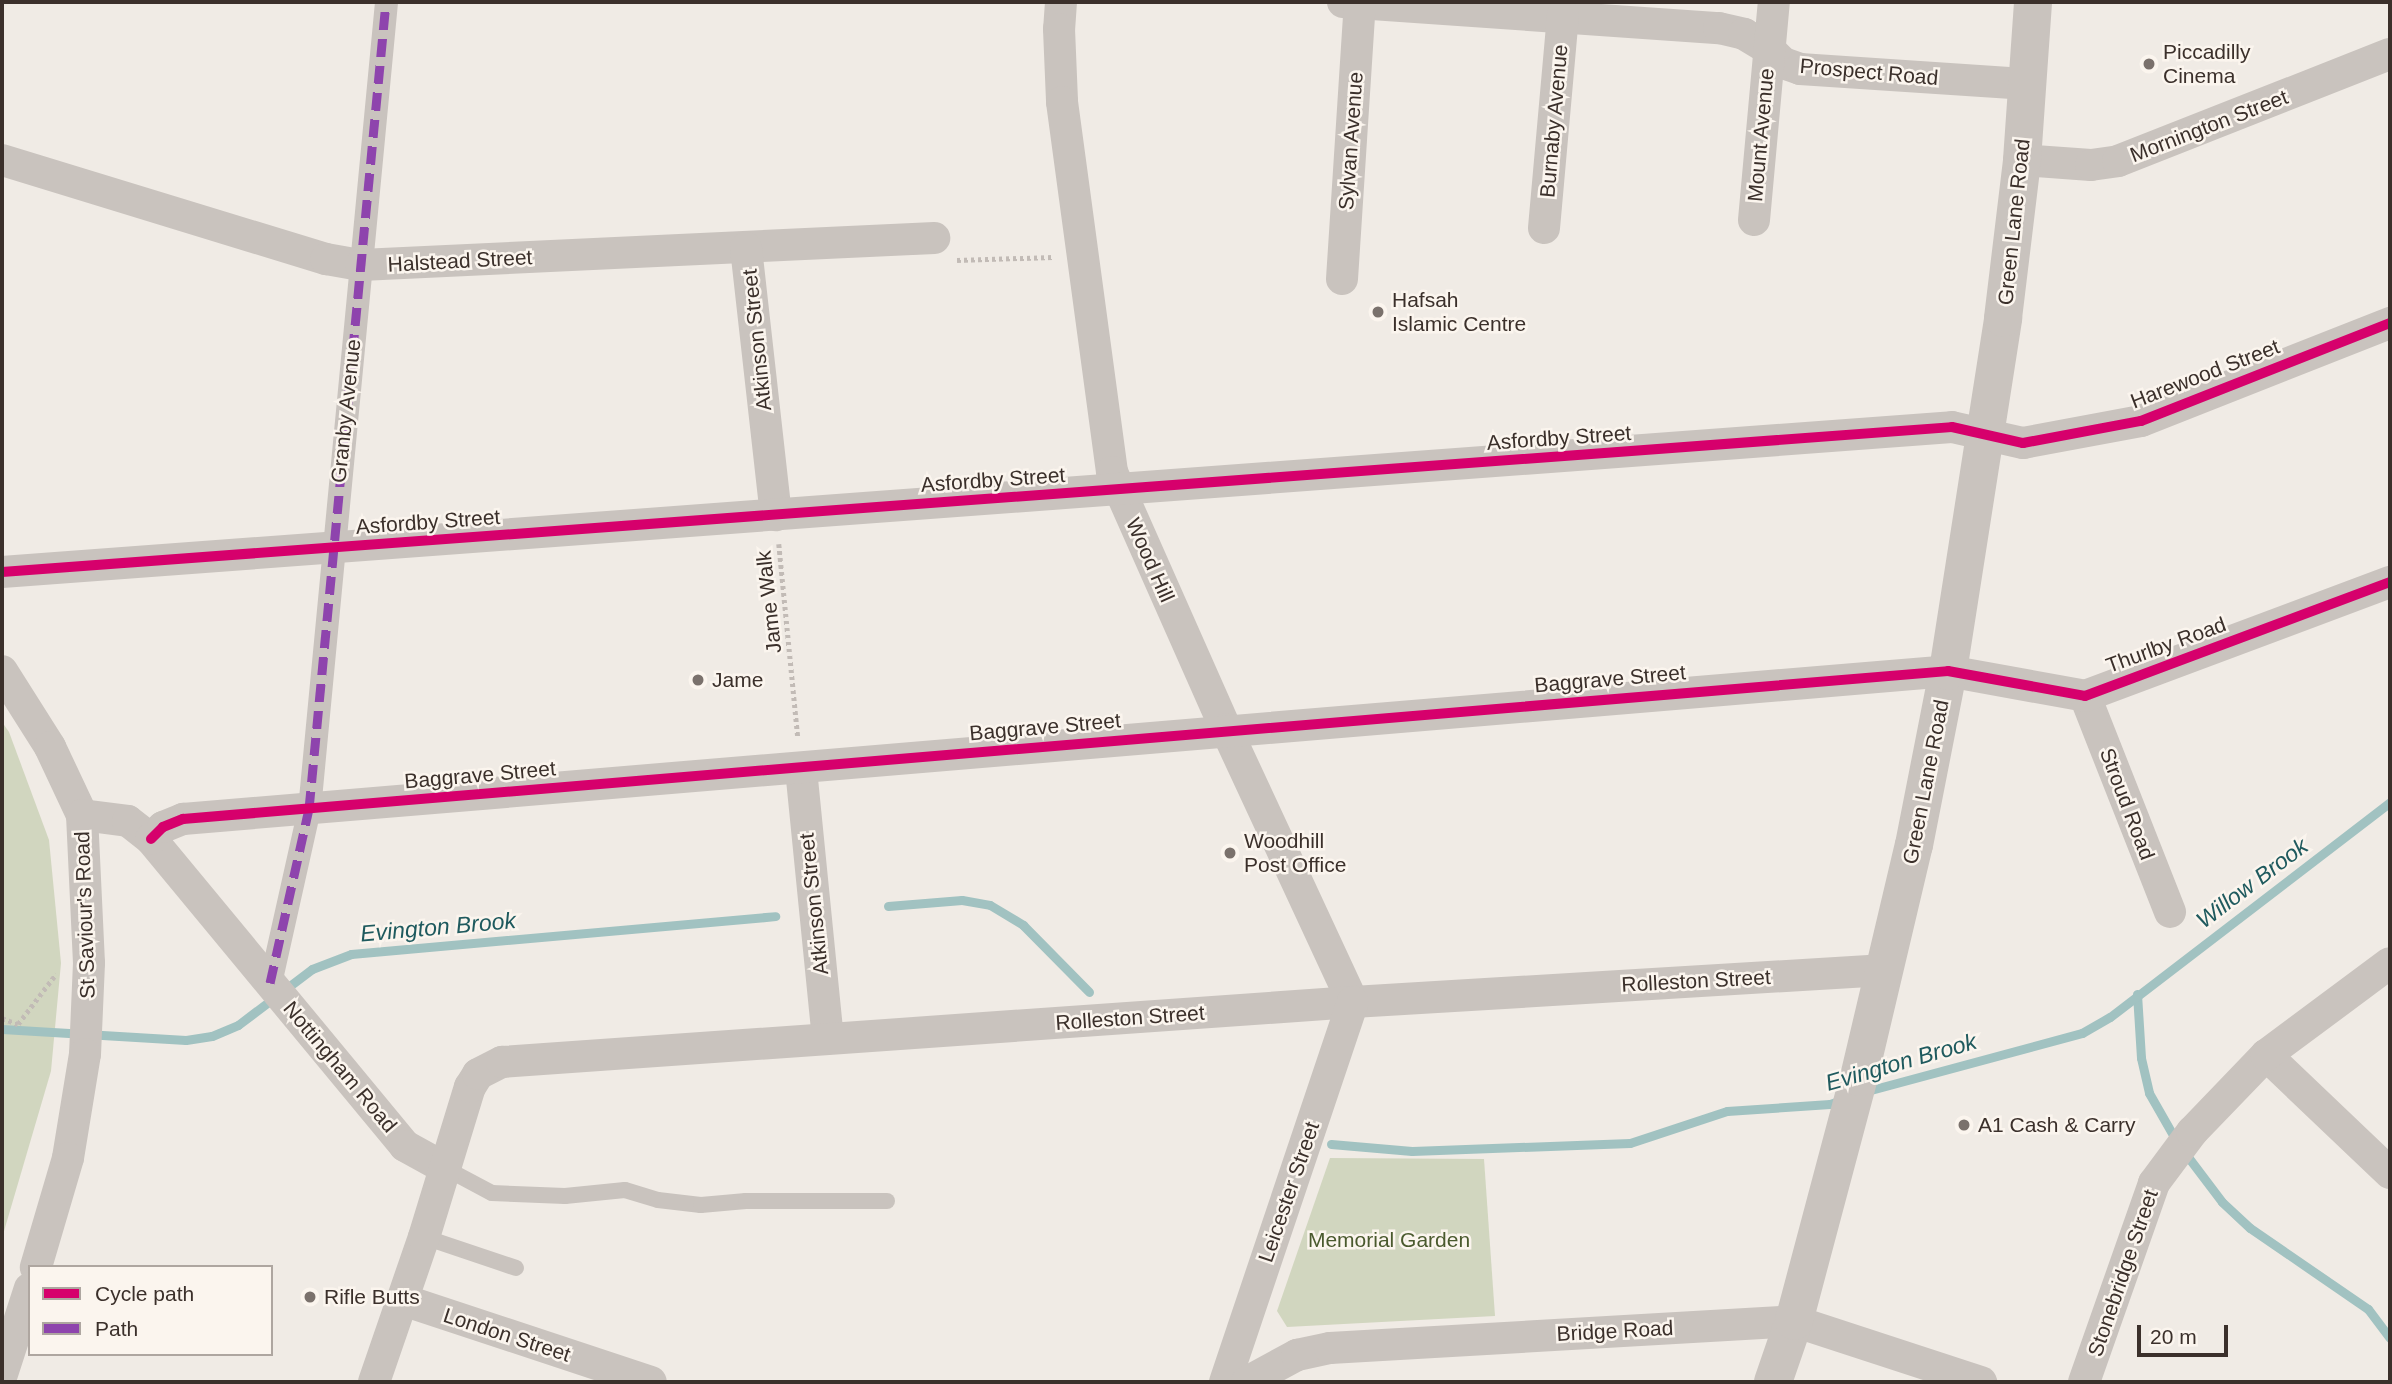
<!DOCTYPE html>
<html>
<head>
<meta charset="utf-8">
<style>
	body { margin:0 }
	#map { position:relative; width:2392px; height:1384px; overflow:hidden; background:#f0ebe5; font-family:Helvetica,sans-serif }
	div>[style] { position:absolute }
	.green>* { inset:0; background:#d1d6bf }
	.stream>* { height:9px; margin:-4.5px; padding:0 4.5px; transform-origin:4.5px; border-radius:4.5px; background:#a1c2c1 }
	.path>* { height:4.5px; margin-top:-2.25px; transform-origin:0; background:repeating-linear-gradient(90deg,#c2bbb6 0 3.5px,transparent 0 7px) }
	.service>* { height:16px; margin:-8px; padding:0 8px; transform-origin:8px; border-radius:8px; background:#c9c3be }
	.pedestrian>* { height:23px; margin:-11.5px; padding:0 11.5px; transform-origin:11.5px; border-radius:11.5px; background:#c9c3be }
	.minor>* { height:32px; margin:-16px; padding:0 16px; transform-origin:16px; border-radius:16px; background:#c9c3be }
	.tertiary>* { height:38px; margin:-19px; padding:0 19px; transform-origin:19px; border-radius:19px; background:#c9c3be }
	.quiet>* { height:9px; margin-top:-4.5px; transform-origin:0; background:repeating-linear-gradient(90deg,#8e44ad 0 18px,transparent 0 27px) }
	.cycleway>* { height:10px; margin:-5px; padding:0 5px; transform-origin:5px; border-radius:5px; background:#d6006c }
	.dots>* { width:19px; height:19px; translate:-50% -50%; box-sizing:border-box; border:4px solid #fbf5ee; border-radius:50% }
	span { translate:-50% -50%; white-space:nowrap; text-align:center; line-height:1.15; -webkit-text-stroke:5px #fbf5ee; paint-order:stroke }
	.poi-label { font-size:21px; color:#3b302b }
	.left { translate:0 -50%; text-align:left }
	.street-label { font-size:21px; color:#3b302b }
	.park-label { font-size:21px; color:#4a5a2e }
	.water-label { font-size:23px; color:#1f5a5e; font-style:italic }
	.frame { position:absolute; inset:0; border:4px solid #3b302b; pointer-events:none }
	.legend { position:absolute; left:28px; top:1265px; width:245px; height:91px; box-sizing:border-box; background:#fbf5ee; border:2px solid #aea6a0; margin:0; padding:9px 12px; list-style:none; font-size:21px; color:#3b302b }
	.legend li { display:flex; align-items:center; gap:14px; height:35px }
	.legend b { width:35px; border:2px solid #aea6a0 }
	.scale { position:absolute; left:2137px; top:1325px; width:91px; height:32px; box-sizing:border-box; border:4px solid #3b302b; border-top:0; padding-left:9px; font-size:21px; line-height:24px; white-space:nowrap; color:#3b302b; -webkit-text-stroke:5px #fbf5ee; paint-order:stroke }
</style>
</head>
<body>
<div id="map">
	<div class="green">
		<i style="clip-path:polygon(2px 722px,9px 732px,49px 840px,61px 963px,51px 1071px,2px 1238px)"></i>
		<i style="clip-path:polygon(1330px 1158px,1484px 1159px,1495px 1316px,1287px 1327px,1277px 1311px)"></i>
	</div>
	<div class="stream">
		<i style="left:888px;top:906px;width:74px;rotate:-4.6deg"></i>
		<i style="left:962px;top:900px;width:28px;rotate:10deg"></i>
		<i style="left:990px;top:905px;width:39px;rotate:31deg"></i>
		<i style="left:1023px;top:925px;width:94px;rotate:45.4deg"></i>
		<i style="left:2137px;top:994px;width:64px;rotate:86.4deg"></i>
		<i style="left:2141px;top:1058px;width:36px;rotate:77deg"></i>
		<i style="left:2149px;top:1093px;width:56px;rotate:60.3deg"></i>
		<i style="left:2px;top:1029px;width:184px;rotate:3.4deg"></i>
		<i style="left:186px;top:1040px;width:26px;rotate:-9deg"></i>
		<i style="left:212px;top:1036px;width:28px;rotate:-23deg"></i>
		<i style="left:238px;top:1025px;width:93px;rotate:-37.1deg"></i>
		<i style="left:312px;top:969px;width:42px;rotate:-21deg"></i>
		<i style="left:351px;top:954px;width:426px;rotate:-5.1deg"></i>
		<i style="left:1867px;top:1091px;width:223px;rotate:-15.1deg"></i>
		<i style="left:2082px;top:1033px;width:32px;rotate:-30deg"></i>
		<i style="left:2110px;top:1017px;width:353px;rotate:-37.5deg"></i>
		<i style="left:1331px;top:1144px;width:81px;rotate:4.9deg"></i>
		<i style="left:1412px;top:1151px;width:218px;rotate:-2.1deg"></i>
		<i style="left:1630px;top:1143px;width:102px;rotate:-18.3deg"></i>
		<i style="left:1727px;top:1111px;width:103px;rotate:-3.9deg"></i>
		<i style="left:1830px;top:1104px;width:12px;rotate:-20deg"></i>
		<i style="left:2185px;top:1153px;width:61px;rotate:52.9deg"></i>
		<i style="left:2222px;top:1202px;width:38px;rotate:43deg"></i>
		<i style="left:2250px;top:1228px;width:143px;rotate:34.5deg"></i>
		<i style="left:2368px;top:1309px;width:36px;rotate:53deg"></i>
	</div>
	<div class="path">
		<i style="left:957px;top:260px;width:96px;rotate:-1.8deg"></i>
		<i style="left:779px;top:544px;width:194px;rotate:84.4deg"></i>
		<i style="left:2px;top:1018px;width:17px;rotate:21deg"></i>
		<i style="left:18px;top:1024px;width:63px;rotate:-52.8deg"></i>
	</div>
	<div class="service">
		<i style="left:443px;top:1167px;width:55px;rotate:28deg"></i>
		<i style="left:492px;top:1193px;width:73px;rotate:2.4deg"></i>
		<i style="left:565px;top:1196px;width:60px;rotate:-5.7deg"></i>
		<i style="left:625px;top:1190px;width:34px;rotate:17deg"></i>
		<i style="left:658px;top:1200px;width:43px;rotate:6.6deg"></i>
		<i style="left:701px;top:1205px;width:45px;rotate:-5.1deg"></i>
		<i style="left:746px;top:1201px;width:141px"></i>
		<i style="left:424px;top:1237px;width:97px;rotate:18.6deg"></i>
	</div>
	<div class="pedestrian">
		<i style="left:270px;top:983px;width:178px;rotate:-77.4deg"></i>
		<i style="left:309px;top:809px;width:811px;rotate:-84.55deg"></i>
	</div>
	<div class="minor">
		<i style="left:1061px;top:2px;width:27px;rotate:94deg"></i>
		<i style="left:1059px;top:29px;width:73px;rotate:87.6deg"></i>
		<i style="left:1062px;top:102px;width:373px;rotate:82.3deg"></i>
		<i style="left:1112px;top:472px;width:281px;rotate:66.1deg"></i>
		<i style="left:1226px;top:729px;width:301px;rotate:65.1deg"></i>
		<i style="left:1343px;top:2px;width:377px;rotate:4deg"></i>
		<i style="left:1719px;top:28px;width:26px;rotate:13deg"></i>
		<i style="left:1744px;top:34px;width:29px;rotate:31deg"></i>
		<i style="left:1769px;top:49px;width:20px;rotate:45deg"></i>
		<i style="left:1783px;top:63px;width:18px;rotate:19deg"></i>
		<i style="left:1800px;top:69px;width:228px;rotate:3.8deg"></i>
		<i style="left:2px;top:160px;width:339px;rotate:17deg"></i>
		<i style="left:326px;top:259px;width:36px;rotate:10deg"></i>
		<i style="left:361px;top:265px;width:574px;rotate:-2.7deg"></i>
		<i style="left:2022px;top:160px;width:69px;rotate:4.1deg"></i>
		<i style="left:2091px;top:165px;width:27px;rotate:-8deg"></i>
		<i style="left:2118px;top:161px;width:292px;rotate:-21.5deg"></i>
		<i style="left:1754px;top:220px;width:219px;rotate:-84.8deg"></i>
		<i style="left:1544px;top:228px;width:214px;rotate:-84.9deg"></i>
		<i style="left:746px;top:248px;width:269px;rotate:83.6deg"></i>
		<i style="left:1342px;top:279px;width:277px;rotate:-86.3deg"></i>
		<i style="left:2px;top:572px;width:1955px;rotate:-4.25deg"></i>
		<i style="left:1952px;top:427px;width:73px;rotate:12.7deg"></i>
		<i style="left:2023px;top:443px;width:120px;rotate:-10.6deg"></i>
		<i style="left:2141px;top:421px;width:268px;rotate:-21.5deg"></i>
		<i style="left:2px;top:671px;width:90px;rotate:57.7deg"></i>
		<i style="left:50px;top:747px;width:75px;rotate:64.8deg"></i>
		<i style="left:82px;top:815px;width:148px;rotate:87.3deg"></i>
		<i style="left:89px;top:963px;width:91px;rotate:92.5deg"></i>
		<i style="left:85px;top:1054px;width:105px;rotate:99.3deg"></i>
		<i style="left:68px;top:1158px;width:114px;rotate:106.4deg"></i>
		<i style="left:2085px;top:696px;width:232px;rotate:68.5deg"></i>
		<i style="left:801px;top:769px;width:271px;rotate:84.3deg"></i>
		<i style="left:82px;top:815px;width:46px;rotate:7.4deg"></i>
		<i style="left:128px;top:821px;width:29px;rotate:38deg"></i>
		<i style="left:151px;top:839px;width:398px;rotate:50.4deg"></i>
		<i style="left:405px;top:1146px;width:43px;rotate:28.9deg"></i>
		<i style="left:151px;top:839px;width:17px;rotate:-45deg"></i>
		<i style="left:163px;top:827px;width:22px;rotate:-22deg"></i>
		<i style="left:183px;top:819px;width:1771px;rotate:-4.79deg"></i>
		<i style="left:1948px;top:671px;width:139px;rotate:10.3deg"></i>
		<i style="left:2085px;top:696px;width:326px;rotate:-20.5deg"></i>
		<i style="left:2266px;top:1055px;width:171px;rotate:43.6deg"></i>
		<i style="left:403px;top:1300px;width:261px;rotate:18.3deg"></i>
		<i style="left:2px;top:1374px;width:90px;rotate:-72deg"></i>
		<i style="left:374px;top:1382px;width:153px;rotate:-71deg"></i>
		<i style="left:424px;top:1237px;width:157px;rotate:-73deg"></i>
		<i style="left:470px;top:1087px;width:15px;rotate:-58deg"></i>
		<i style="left:478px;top:1074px;width:27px;rotate:-27deg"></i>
		<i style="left:502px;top:1062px;width:853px;rotate:-4.03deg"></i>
		<i style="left:1353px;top:1002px;width:533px;rotate:-3.44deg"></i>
		<i style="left:1225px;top:1382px;width:401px;rotate:-71.4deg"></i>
		<i style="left:1247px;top:1382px;width:57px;rotate:-28.4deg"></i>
		<i style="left:1297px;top:1355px;width:34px;rotate:-12deg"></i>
		<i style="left:1330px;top:1348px;width:465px;rotate:-3.3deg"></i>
		<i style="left:1794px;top:1321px;width:197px;rotate:18.1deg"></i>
		<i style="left:2084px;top:1382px;width:211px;rotate:-70.6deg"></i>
		<i style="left:2154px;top:1183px;width:64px;rotate:-53.3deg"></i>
		<i style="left:2192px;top:1132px;width:107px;rotate:-46.1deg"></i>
		<i style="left:2266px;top:1055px;width:154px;rotate:-36.6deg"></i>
	</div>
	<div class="tertiary">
		<i style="left:1773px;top:1382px;width:65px;rotate:-71deg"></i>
		<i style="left:1794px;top:1321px;width:253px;rotate:-75.1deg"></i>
		<i style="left:1859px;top:1077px;width:238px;rotate:-76.7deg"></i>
		<i style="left:1914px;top:845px;width:177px;rotate:-78.9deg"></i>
		<i style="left:1948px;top:671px;width:357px;rotate:-81.1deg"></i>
		<i style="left:2003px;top:318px;width:159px;rotate:-83.1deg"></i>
		<i style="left:2022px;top:160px;width:158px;rotate:-86deg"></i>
	</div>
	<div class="quiet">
		<i style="left:270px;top:983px;width:178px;rotate:-77.4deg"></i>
		<i style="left:309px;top:809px;width:811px;rotate:-84.55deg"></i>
	</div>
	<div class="cycleway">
		<i style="left:2px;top:572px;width:1955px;rotate:-4.25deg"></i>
		<i style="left:1952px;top:427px;width:73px;rotate:12.7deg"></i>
		<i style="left:2023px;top:443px;width:120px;rotate:-10.6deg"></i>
		<i style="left:2141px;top:421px;width:268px;rotate:-21.5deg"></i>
		<i style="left:151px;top:839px;width:17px;rotate:-45deg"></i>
		<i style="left:163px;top:827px;width:22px;rotate:-22deg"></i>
		<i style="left:183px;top:819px;width:1771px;rotate:-4.79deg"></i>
		<i style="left:1948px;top:671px;width:139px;rotate:10.3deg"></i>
		<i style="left:2085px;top:696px;width:326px;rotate:-20.5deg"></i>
	</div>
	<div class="dots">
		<i style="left:2149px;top:64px;background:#7a716c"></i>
		<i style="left:1378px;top:312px;background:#7a716c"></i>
		<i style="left:698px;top:680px;background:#7a716c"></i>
		<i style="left:1230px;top:853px;background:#7a716c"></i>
		<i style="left:1964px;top:1125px;background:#7a716c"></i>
		<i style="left:310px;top:1297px;background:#7a716c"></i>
	</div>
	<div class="poi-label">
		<span class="left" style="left:2163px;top:64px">Piccadilly<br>Cinema</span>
		<span class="left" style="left:1392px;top:312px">Hafsah<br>Islamic Centre</span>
		<span class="left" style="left:712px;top:680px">Jame</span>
		<span class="left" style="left:1244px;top:853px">Woodhill<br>Post Office</span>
		<span class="left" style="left:1978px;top:1125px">A1 Cash &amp; Carry</span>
		<span class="left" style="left:324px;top:1297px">Rifle Butts</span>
	</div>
	<div class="street-label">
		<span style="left:1869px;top:72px;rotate:5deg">Prospect Road</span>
		<span style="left:1554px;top:121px;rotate:-85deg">Burnaby Avenue</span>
		<span style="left:2209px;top:126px;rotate:-21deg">Mornington Street</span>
		<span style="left:1761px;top:135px;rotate:-85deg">Mount Avenue</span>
		<span style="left:1351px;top:141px;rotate:-86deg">Sylvan Avenue</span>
		<span style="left:2014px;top:222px;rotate:-84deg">Green Lane Road</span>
		<span style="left:460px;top:261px;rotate:-3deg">Halstead Street</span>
		<span style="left:757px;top:340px;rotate:-96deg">Atkinson Street</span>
		<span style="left:2205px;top:374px;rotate:-21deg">Harewood Street</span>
		<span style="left:346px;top:411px;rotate:-84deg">Granby Avenue</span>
		<span style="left:1559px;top:438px;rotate:-4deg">Asfordby Street</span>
		<span style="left:993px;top:480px;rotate:-4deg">Asfordby Street</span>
		<span style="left:428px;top:522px;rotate:-4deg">Asfordby Street</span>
		<span style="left:1150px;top:560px;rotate:66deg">Wood Hill</span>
		<span style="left:769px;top:602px;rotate:-96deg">Jame Walk</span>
		<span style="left:2166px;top:645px;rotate:-20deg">Thurlby Road</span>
		<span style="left:1610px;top:679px;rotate:-5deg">Baggrave Street</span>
		<span style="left:1045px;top:727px;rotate:-5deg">Baggrave Street</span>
		<span style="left:480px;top:775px;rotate:-5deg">Baggrave Street</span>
		<span style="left:1926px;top:782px;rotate:-79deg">Green Lane Road</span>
		<span style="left:2127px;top:804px;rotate:69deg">Stroud Road</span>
		<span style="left:814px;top:904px;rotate:-96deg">Atkinson Street</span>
		<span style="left:85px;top:915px;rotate:-92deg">St Saviour's Road</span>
		<span style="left:1696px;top:981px;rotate:-3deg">Rolleston Street</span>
		<span style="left:1130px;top:1018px;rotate:-4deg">Rolleston Street</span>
		<span style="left:340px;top:1067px;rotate:50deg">Nottingham Road</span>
		<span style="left:1289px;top:1192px;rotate:-71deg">Leicester Street</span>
		<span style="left:2123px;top:1273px;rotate:-71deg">Stonebridge Street</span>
		<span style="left:1615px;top:1331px;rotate:-3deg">Bridge Road</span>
		<span style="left:507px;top:1335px;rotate:18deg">London Street</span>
	</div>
	<div class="park-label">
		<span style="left:1389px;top:1240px">Memorial Garden</span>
	</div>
	<div class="water-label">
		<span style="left:2252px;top:883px;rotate:-37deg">Willow Brook</span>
		<span style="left:438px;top:927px;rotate:-5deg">Evington Brook</span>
		<span style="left:1901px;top:1062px;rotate:-16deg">Evington Brook</span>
	</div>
	<div class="frame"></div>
	<ul class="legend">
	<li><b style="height:9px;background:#d6006c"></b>Cycle path</li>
	<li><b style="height:9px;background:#8e44ad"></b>Path</li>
	</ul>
	<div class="scale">20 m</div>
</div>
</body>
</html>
